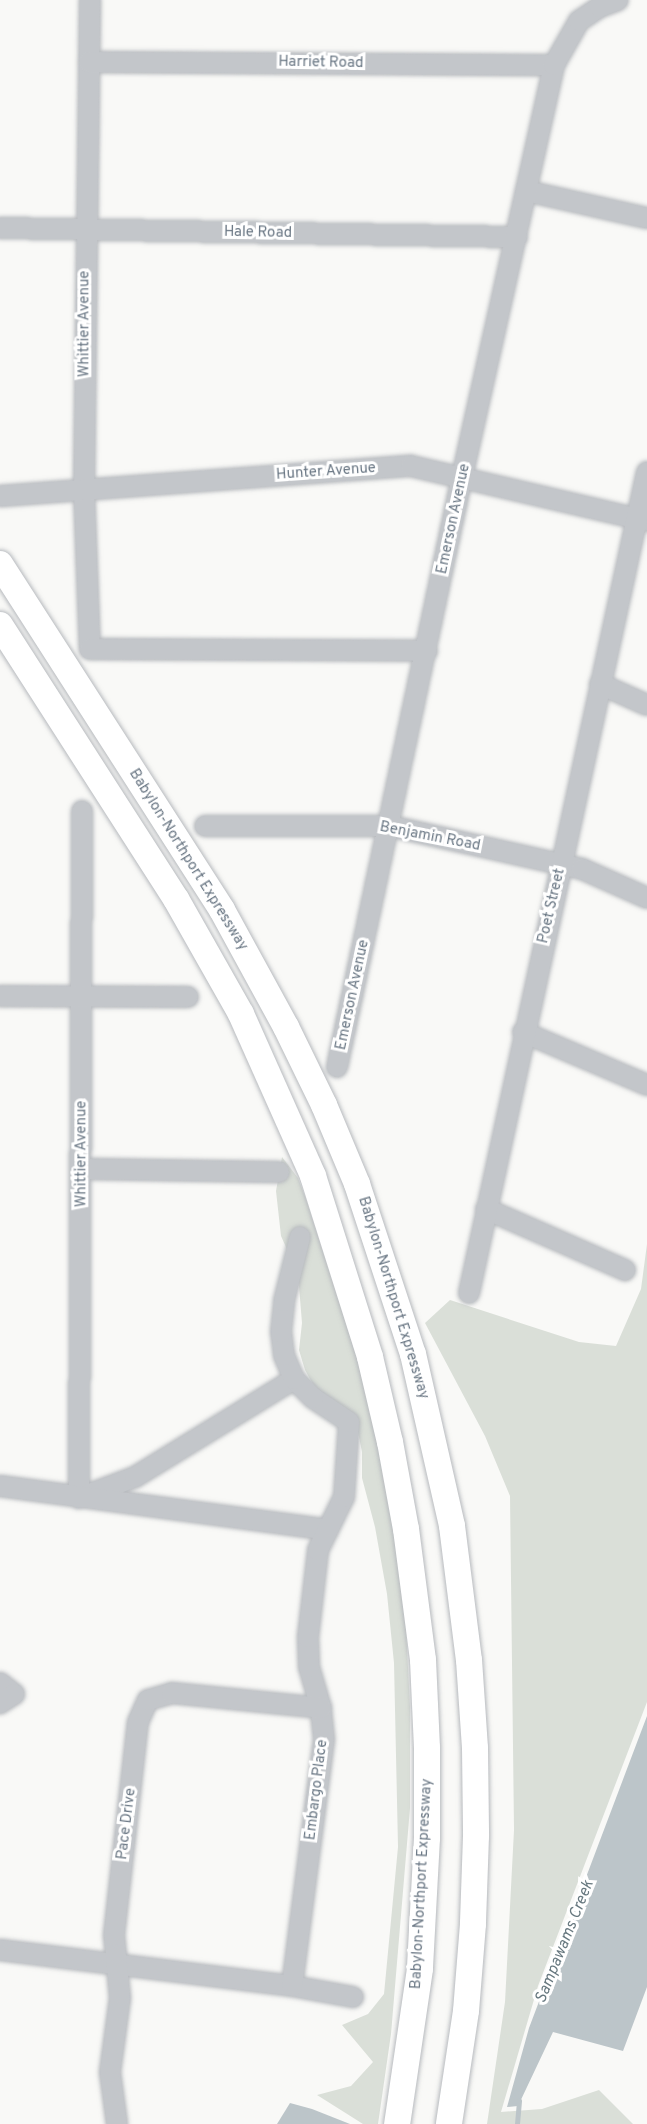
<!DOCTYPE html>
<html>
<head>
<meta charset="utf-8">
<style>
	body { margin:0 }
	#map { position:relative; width:647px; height:2124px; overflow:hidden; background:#f9f9f7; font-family:Overpass,sans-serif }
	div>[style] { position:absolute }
	.green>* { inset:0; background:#dadfd8 }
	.water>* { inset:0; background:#bcc5c9 }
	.stream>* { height:4.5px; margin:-2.25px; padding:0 2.25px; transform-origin:2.25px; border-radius:2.25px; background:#bcc5c9 }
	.roads { filter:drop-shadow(0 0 2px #b7babe) drop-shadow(0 0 2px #b7babe) }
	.minor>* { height:20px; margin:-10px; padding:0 10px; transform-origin:10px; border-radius:10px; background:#c3c6ca }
	.major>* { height:26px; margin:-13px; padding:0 13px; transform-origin:13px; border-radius:13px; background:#fff }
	span { translate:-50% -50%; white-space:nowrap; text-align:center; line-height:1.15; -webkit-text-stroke:6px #fff; paint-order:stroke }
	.street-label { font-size:15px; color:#6b7885 }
	.water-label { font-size:16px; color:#67787f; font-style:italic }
</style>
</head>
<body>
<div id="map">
	<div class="green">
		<i style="clip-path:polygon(282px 1157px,298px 1178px,306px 1199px,356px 1355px,380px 1448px,403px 1569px,410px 1707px,410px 1808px,391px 2034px,378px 2124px,363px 2124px,317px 2095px,351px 2086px,373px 2062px,342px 2025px,368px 2014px,384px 1994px,398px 1847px,394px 1663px,387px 1594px,375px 1527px,362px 1478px,362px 1452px,357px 1427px,319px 1395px,305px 1370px,299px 1350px,302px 1323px,298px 1274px,281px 1236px,276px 1191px)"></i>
		<i style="clip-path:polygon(647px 1244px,647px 1702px,538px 1986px,501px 2112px,542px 2109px,599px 2090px,633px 2124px,487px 2124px,505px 2002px,514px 1830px,510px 1496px,485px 1436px,425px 1323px,450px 1300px,579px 1342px,616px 1346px,641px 1289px)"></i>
	</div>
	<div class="water">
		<i style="clip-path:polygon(647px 1716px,647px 1987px,623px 2051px,553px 2032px,518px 2106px,507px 2107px,529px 2028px)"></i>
		<i style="clip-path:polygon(290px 2103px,312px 2109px,350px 2124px,277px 2124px)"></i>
	</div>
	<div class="stream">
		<i style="left:517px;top:2124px;width:23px;rotate:-85deg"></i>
	</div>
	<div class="roads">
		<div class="minor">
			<i style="left:90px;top:0;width:489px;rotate:90.7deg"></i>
			<i style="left:84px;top:489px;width:160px;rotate:87.9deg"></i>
			<i style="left:90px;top:649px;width:337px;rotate:0.3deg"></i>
			<i style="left:89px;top:62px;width:465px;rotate:0.4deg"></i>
			<i style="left:526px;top:191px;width:124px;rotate:12.6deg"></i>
			<i style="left:0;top:228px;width:517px;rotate:1deg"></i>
			<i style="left:0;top:496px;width:412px;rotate:-4.2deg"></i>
			<i style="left:411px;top:466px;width:242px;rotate:13.1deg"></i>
			<i style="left:600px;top:684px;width:51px;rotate:24.1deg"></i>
			<i style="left:82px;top:811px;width:687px;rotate:90.25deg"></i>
			<i style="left:79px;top:1498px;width:60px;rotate:-20.6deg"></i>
			<i style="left:135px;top:1477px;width:187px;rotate:-31.6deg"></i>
			<i style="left:205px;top:826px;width:185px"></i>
			<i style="left:390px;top:826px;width:197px;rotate:12.6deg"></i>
			<i style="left:582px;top:869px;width:71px;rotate:24deg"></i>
			<i style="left:0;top:996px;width:188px;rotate:0.3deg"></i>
			<i style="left:523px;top:1032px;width:135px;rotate:23.1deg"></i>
			<i style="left:337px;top:1067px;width:603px;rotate:-78.04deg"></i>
			<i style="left:462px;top:477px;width:422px;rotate:-77.4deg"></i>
			<i style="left:554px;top:65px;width:51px;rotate:-60.4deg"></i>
			<i style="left:579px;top:21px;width:25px;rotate:-34deg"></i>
			<i style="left:600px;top:7px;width:19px;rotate:-21deg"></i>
			<i style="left:82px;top:1169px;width:197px;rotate:0.9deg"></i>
			<i style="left:486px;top:1209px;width:152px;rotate:23.7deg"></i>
			<i style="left:469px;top:1293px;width:840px;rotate:-77.77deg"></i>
			<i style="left:0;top:1486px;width:331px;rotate:7.6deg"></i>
			<i style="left:0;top:1683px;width:18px;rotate:38deg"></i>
			<i style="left:14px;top:1694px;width:17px;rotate:147deg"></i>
			<i style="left:0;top:1950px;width:294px;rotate:7deg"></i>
			<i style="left:292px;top:1986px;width:62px;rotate:10.2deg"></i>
			<i style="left:292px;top:1986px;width:249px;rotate:-82.6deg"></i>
			<i style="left:324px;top:1739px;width:31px;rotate:-96deg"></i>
			<i style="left:321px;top:1708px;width:43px;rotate:-106.3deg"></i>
			<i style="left:309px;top:1667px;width:30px;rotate:-92deg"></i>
			<i style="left:308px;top:1637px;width:88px;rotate:-83.4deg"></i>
			<i style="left:318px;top:1550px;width:59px;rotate:-63.9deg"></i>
			<i style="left:344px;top:1497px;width:75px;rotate:-86.2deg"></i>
			<i style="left:349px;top:1422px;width:43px;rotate:-146.3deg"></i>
			<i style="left:313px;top:1398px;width:27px;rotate:-135deg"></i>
			<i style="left:294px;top:1379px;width:26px;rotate:-113deg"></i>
			<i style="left:284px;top:1355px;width:23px;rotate:-97deg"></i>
			<i style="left:281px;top:1332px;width:31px;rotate:-84deg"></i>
			<i style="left:284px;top:1301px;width:66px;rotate:-76deg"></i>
			<i style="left:117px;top:2124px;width:52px;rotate:-97.7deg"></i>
			<i style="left:110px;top:2072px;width:75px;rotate:-82.3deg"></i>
			<i style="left:120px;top:1998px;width:63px;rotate:-95.4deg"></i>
			<i style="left:114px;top:1935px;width:214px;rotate:-83.6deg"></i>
			<i style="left:138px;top:1722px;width:24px;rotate:-66deg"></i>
			<i style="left:148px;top:1700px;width:25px;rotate:-16deg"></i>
			<i style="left:172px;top:1693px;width:150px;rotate:5.7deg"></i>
		</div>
		<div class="major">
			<i style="left:0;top:564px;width:411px;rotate:57.3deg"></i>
			<i style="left:222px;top:910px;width:133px;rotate:61.3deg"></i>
			<i style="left:286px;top:1027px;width:87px;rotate:64deg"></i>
			<i style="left:324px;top:1105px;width:86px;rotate:67.3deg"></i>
			<i style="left:357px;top:1184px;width:179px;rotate:71.8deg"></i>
			<i style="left:413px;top:1354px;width:176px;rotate:77.2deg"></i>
			<i style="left:452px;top:1526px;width:135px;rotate:82.8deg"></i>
			<i style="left:469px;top:1660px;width:88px;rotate:86.1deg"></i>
			<i style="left:475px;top:1748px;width:88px;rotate:89.3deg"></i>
			<i style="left:476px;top:1836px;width:88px;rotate:92deg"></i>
			<i style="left:473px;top:1924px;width:87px;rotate:94.6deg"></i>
			<i style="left:466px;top:2011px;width:114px;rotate:98.6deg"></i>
			<i style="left:0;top:625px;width:326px;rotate:57.3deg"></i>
			<i style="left:176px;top:899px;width:132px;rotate:60.5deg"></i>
			<i style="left:241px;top:1014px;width:177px;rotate:66deg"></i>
			<i style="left:313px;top:1176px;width:190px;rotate:72.5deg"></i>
			<i style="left:370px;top:1357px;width:87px;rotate:76.8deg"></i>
			<i style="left:390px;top:1442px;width:88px;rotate:79.6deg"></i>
			<i style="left:406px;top:1529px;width:132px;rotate:82.6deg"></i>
			<i style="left:423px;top:1660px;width:88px;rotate:87.4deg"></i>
			<i style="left:427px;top:1748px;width:90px;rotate:90deg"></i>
			<i style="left:427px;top:1838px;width:131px;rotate:93.1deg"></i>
			<i style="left:420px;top:1969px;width:157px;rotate:98.4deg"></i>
		</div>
	</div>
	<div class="street-label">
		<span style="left:321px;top:63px;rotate:1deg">Harriet Road</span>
		<span style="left:258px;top:233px;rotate:1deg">Hale Road</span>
		<span style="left:85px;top:324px;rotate:-90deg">Whittier Avenue</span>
		<span style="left:326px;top:472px;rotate:-4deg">Hunter Avenue</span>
		<span style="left:454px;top:519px;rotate:-78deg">Emerson Avenue</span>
		<span style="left:430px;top:837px;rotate:11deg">Benjamin Road</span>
		<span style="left:188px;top:860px;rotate:58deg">Babylon-Northport Expressway</span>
		<span style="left:552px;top:906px;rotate:-77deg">Poet Street</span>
		<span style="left:353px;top:995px;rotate:-78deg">Emerson Avenue</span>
		<span style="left:82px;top:1154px;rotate:-90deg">Whittier Avenue</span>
		<span style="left:393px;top:1298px;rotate:73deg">Babylon-Northport Expressway</span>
		<span style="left:317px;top:1790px;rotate:-83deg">Embargo Place</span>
		<span style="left:127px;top:1824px;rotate:-83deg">Pace Drive</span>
		<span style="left:422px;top:1884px;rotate:-87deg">Babylon-Northport Expressway</span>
	</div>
	<div class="water-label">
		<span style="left:565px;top:1942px;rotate:-68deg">Sampawams Creek</span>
	</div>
</div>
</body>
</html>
